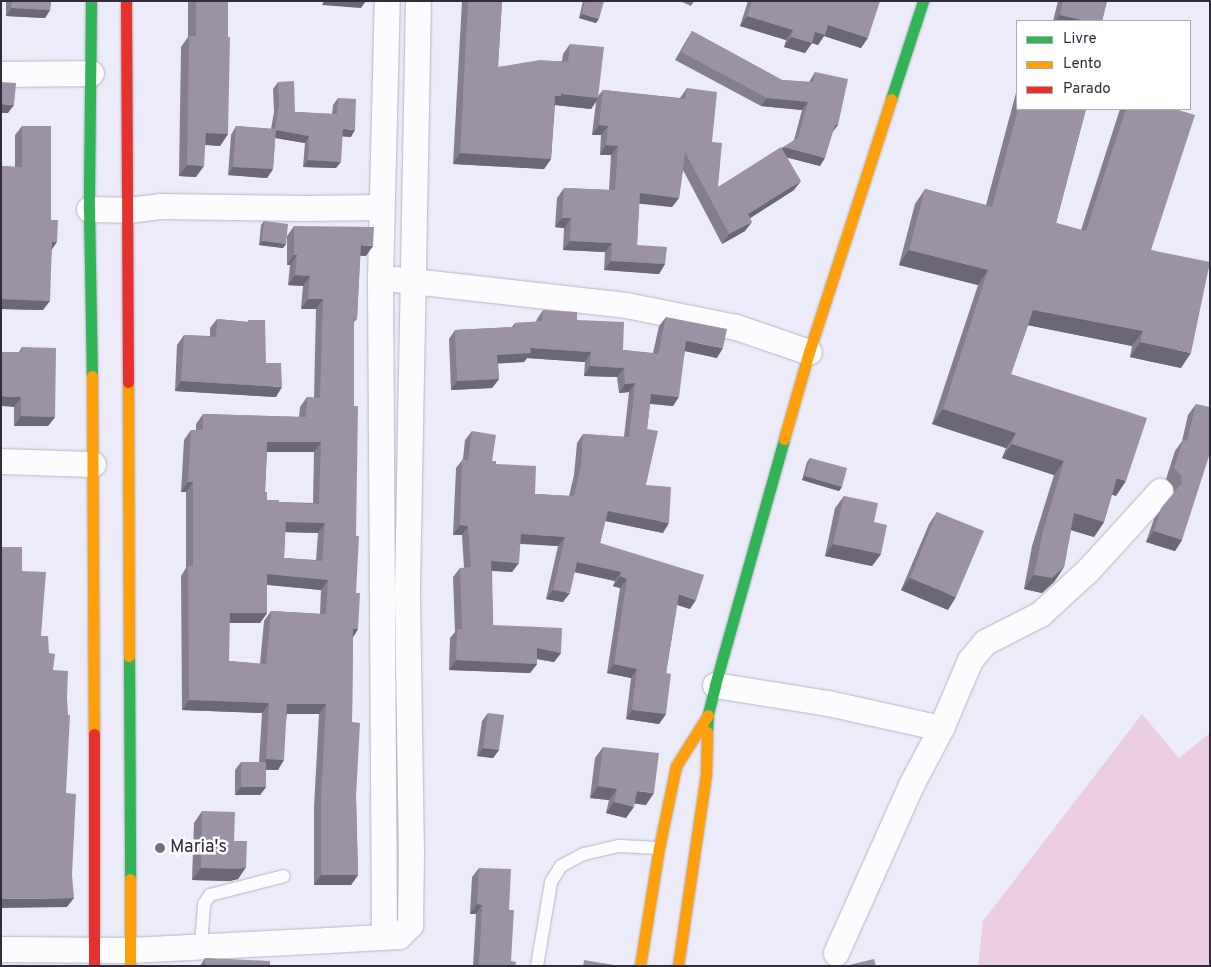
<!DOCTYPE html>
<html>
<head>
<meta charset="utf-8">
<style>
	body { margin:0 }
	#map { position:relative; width:1211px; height:967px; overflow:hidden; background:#ecebf9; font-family:Overpass,sans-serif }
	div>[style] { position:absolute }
	.green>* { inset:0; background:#edcee1 }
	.roads { filter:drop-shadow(0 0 1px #b6b5c3) drop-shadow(0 0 1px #b6b5c3) }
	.lane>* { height:12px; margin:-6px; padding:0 6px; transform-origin:6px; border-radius:6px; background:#fcfcfe }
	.street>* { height:25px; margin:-12.5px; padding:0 12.5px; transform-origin:12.5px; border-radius:12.5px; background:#fcfcfe }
	.fast>* { height:11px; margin:-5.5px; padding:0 5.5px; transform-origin:5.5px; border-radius:5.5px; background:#30b455 }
	.slow>* { height:11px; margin:-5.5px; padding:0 5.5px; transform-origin:5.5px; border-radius:5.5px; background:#ff9f0a }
	.jam>* { height:11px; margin:-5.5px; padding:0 5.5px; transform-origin:5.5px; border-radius:5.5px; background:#e5322d }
	.wall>* { inset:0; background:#857e8e }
	.shaded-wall>* { inset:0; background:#6c6774 }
	.building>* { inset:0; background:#9b93a5 }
	.dots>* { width:14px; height:14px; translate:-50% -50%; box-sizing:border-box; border:2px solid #fff; border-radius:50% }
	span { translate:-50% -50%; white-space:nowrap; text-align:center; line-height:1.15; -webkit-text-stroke:5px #fff; paint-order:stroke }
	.poi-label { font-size:18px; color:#2f2d3d }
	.left { translate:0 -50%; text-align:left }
	.frame { position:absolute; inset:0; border:2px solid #2f2d3d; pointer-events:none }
	.legend { position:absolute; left:1016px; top:20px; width:175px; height:90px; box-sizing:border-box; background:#fff; border:1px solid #acabb1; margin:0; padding:6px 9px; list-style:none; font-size:15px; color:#2f2d3d }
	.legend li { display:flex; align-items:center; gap:10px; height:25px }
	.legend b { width:25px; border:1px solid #acabb1 }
</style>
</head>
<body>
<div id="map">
	<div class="green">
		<i style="clip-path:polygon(1142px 714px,1179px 758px,1210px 733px,1210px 966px,978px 966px,983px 921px)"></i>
	</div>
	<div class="roads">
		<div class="lane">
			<i style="left:201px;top:946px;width:42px;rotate:-85.9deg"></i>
			<i style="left:204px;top:904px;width:11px;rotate:-56deg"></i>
			<i style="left:210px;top:895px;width:76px;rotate:-14.4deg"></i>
			<i style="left:537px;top:966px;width:85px;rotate:-80.5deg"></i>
			<i style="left:551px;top:882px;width:19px;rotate:-58deg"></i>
			<i style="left:561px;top:866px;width:26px;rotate:-28deg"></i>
			<i style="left:584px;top:854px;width:37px;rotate:-13deg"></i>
			<i style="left:620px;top:846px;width:39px;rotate:3deg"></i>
		</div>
		<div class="street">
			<i style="left:1px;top:74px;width:90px;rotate:-0.6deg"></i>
			<i style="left:89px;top:209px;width:39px;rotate:1deg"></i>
			<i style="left:128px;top:210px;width:32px;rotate:-7deg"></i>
			<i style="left:160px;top:206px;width:144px;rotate:0.8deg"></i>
			<i style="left:304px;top:208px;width:77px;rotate:-0.7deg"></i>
			<i style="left:395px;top:279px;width:232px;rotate:6.4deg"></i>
			<i style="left:626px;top:305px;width:112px;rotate:11.3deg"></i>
			<i style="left:736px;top:327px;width:77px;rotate:18.9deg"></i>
			<i style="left:1px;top:461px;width:92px;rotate:1.9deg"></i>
			<i style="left:715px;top:685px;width:114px;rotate:9.1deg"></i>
			<i style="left:828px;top:703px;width:116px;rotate:12.5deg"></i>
			<i style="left:941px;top:728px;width:64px;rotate:117.8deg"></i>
			<i style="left:911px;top:785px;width:184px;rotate:114.1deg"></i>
			<i style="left:941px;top:728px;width:74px;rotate:-66.9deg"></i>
			<i style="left:970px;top:660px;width:23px;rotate:-50deg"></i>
			<i style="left:985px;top:642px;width:62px;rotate:-27deg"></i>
			<i style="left:1040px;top:614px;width:65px;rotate:-42.5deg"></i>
			<i style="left:1088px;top:570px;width:107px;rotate:-47.7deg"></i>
			<i style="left:384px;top:936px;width:658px;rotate:-90.35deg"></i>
			<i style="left:380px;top:278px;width:277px;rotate:-88.6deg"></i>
			<i style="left:1px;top:949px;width:129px;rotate:0.4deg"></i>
			<i style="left:130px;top:950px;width:198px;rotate:-2.9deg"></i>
			<i style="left:328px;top:940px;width:71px;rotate:-3.2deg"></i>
			<i style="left:399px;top:936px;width:16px;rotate:-45deg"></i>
			<i style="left:410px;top:925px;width:72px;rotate:-89.2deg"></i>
			<i style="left:411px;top:853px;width:265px;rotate:-90.9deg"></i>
			<i style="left:407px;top:588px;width:587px;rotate:-88.93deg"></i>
		</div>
		<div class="fast">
			<i style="left:91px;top:1px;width:208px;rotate:90.6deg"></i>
			<i style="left:89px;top:209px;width:167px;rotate:89deg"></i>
			<i style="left:891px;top:99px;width:103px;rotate:-71.9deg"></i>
			<i style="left:129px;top:656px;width:223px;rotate:89.7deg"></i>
			<i style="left:707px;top:732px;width:18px;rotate:-87deg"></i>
			<i style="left:708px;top:714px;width:30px;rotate:-76deg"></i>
			<i style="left:715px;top:685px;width:255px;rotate:-74.3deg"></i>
		</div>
		<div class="slow">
			<i style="left:92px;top:376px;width:358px;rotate:89.7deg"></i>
			<i style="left:128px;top:382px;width:274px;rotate:89.8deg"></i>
			<i style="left:784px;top:439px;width:91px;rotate:-74deg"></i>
			<i style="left:809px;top:352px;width:266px;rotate:-72deg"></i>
			<i style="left:130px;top:879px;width:87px;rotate:90deg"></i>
			<i style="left:640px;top:966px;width:120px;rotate:-80.9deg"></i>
			<i style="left:659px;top:848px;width:84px;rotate:-78.3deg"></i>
			<i style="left:676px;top:766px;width:60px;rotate:-57.9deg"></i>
			<i style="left:678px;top:966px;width:194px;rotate:-81.7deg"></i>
			<i style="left:706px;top:774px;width:42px;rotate:-88.6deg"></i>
		</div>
		<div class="jam">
			<i style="left:126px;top:1px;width:381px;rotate:89.7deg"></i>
			<i style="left:94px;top:734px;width:232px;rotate:90deg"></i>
		</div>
	</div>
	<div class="wall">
		<i style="clip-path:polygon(6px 1px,51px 1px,50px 10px,45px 18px,6px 16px)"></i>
		<i style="clip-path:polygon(188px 1px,228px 1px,228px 134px,220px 146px,205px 145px,196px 177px,179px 176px,181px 47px,188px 37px)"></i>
		<i style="clip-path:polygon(462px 1px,502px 1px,498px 67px,562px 61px,563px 54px,570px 44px,598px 96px,603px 90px,680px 98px,687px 88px,712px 142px,718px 187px,782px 149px,794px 140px,802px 110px,761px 106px,675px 60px,687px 39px,692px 31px,782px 80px,809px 82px,815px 72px,832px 133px,820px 166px,787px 157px,794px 190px,750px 218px,745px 231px,722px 244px,683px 170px,679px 198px,672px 207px,639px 203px,637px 245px,665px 264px,659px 274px,604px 270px,605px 252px,563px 250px,564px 228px,555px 227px,557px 198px,564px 188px,609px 190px,611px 155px,600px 155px,601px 135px,592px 135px,596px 102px,591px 109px,555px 105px,551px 159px,544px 169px,453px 164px)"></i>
		<i style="clip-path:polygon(583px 1px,604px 1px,596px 23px,579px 18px)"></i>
		<i style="clip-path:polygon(680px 1px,694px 1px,691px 6px)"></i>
		<i style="clip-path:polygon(748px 1px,880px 1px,861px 48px,824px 36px,818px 45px,812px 43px,805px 53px,784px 47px,786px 40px,740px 26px)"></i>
		<i style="clip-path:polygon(1058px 1px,1107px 1px,1102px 21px,1053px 21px)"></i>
		<i style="clip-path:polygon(278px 82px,295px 112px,332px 114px,333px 105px,338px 98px,351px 137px,342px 136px,336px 168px,303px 167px,305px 143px,275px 138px,273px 169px,267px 178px,228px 175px,231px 135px,236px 126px,271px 129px,274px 112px,273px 89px)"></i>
		<i style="clip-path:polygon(1017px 89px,1017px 109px,1086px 109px,1056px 223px,1081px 230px,1120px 109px,1175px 109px,1151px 250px,1181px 368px,1130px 357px,1132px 346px,1028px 325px,1011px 374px,1116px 496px,1112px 494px,1104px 522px,1094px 537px,1071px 530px,1064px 567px,1054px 582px,1042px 593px,1024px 589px,1032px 546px,1054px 475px,1002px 458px,1006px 448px,932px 424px,978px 285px,899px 265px,915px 204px,925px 189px,986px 205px)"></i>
		<i style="clip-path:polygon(22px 126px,52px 250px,43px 310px,1px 309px,1px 166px,15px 167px,15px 135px)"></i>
		<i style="clip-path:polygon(264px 221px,286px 244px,283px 248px,259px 245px,261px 225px)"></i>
		<i style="clip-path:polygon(evenodd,294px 226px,366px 256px,360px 256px,357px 319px,354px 322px,354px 406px,356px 536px,356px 593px,358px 629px,353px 637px,352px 722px,356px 797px,358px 875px,351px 885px,314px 885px,314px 807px,319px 714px,287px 714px,278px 770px,266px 770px,266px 787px,260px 795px,235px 795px,235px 770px,241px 762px,259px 762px,262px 713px,182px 710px,181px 576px,186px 568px,186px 492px,181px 492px,184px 440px,191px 430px,196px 430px,196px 424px,203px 414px,299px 417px,300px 407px,307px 397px,314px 398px,316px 309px,301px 309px,303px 286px,288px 285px,290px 265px,287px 265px,287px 236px,294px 226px,267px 452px,314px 452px,313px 503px,279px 502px,267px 500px,265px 492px,267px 452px,294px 226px,285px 532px,318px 533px,316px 560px,284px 558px,285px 532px,294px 226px,267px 585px,321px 590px,320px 614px,271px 611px,264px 621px,260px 664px,229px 661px,229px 623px,260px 623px,267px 613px,267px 585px)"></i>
		<i style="clip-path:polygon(543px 310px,577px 320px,623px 350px,653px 353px,659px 326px,666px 317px,717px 358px,685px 351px,673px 406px,650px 404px,647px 429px,646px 485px,663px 533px,605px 521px,600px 543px,690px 609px,677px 605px,666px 673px,666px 714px,659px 724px,626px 719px,631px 678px,607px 673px,620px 588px,613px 586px,615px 581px,574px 572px,563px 602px,546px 599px,558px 546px,520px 544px,512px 572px,492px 571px,493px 625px,561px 653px,554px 662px,537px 659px,537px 664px,530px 673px,449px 670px,450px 638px,455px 632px,453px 577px,460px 568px,464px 568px,462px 535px,453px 535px,456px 468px,463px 459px,465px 440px,472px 431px,492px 461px,535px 494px,569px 496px,574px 475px,577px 443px,583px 434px,624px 437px,629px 392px,619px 393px,617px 377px,584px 376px,585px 362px,527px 358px,524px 362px,498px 363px,499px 379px,492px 388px,451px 390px,449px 339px,455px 330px,512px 327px,515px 323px,536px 322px,537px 319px)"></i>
		<i style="clip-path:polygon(217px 319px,247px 322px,249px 320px,266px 363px,276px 397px,175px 391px,177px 345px,184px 335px,210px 336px,210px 328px)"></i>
		<i style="clip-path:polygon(22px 347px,55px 417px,48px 426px,14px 426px,14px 407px,19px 352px)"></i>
		<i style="clip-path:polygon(1196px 404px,1182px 540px,1175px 551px,1146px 542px,1154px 519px,1174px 493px,1173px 486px,1166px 479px,1175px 451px,1182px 441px,1188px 415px)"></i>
		<i style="clip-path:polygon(810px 458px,842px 487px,839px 491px,802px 480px,807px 462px)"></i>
		<i style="clip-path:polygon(844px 496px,874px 522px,881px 554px,872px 566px,825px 556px,835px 508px)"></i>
		<i style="clip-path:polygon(937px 512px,948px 610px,901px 590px,929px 524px)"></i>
		<i style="clip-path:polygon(488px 713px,499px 750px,493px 758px,477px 756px,482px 721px)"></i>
		<i style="clip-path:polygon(603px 747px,646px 805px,634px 803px,626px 818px,606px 813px,609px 800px,590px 798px,595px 758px)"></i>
		<i style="clip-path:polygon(202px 811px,234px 841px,246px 867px,238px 879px,230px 881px,192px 880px,194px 823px)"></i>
		<i style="clip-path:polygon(479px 868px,509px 910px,511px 961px,515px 966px,473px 966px,476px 914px,470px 914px,472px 877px)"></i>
		<i style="clip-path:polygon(205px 958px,270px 966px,200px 966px)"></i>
	</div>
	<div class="shaded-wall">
		<i style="clip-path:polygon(324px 1px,366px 1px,361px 8px,322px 5px)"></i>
		<i style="clip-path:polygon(11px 8px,50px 10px,45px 18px,6px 16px)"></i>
		<i style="clip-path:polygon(582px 14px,599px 19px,596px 23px,579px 18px)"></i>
		<i style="clip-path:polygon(1060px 15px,1086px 21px,1055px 21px)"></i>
		<i style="clip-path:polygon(747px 16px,793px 30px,786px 40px,740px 26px)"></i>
		<i style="clip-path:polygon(828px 25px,868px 38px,861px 48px,824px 36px,818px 45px,812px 43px,805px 53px,784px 47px,791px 37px,815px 32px)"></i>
		<i style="clip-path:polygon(561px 94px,598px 98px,591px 109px,555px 105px,554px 106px,555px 96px)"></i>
		<i style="clip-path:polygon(767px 98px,808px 102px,802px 110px,761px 106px)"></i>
		<i style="clip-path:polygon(1px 104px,14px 105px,8px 113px,1px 113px)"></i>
		<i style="clip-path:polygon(599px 125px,608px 126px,601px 135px,592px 135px)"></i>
		<i style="clip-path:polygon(835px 125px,838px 125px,832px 133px)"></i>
		<i style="clip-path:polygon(343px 129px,355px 130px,351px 137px,338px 136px)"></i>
		<i style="clip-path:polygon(274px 130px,309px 136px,305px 143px,270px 137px)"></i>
		<i style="clip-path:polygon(206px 133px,228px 134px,220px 146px,198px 144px)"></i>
		<i style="clip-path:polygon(606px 145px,618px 146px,611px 155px,600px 155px)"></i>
		<i style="clip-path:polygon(783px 147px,825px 158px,820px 166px,777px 155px)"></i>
		<i style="clip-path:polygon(460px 153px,551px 159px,544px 169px,453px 164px)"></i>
		<i style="clip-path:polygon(308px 160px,341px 162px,336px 168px,303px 167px)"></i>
		<i style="clip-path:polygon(187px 165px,204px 166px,196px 177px,179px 176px)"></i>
		<i style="clip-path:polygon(233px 167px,273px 169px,267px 178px,228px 175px)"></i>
		<i style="clip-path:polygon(801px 181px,794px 190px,741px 224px,748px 214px)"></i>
		<i style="clip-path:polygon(640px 193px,679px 198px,672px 207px,633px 203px)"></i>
		<i style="clip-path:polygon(562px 218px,571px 218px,564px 228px,555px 227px)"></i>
		<i style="clip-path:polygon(752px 222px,745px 231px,722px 244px,729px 234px)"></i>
		<i style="clip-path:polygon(262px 241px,286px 244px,283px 248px,259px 245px)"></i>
		<i style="clip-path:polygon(570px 241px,612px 243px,605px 252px,563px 250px)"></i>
		<i style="clip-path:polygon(52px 242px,57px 242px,50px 252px)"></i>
		<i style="clip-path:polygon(361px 245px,373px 246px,366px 256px,354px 255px)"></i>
		<i style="clip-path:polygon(909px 250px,988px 270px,978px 285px,899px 265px)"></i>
		<i style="clip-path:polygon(294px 255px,297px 255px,290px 265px,287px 265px)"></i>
		<i style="clip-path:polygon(611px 261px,665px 264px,659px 274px,604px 270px)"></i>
		<i style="clip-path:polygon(295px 275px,310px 276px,303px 286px,288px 285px)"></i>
		<i style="clip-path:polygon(1px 299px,50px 301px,43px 310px,1px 309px)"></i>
		<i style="clip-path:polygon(308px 299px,323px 299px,316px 309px,301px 309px)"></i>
		<i style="clip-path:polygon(1033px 310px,1143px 331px,1132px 346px,1022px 324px)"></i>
		<i style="clip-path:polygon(686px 341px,723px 348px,717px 358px,680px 350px)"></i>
		<i style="clip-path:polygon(1140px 342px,1191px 353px,1181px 368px,1130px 357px)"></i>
		<i style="clip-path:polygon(530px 348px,591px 352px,585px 362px,527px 358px,524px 362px,491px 364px,497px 355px)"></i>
		<i style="clip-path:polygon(590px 366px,624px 368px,617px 377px,584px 376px)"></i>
		<i style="clip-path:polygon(499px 379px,492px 388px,451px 390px,457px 381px)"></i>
		<i style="clip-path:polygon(181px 381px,282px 387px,276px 397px,175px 391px)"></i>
		<i style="clip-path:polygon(635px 383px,629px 392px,619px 393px,625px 384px)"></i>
		<i style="clip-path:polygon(651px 394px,679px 397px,673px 406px,645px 403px)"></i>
		<i style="clip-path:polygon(1px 396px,21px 397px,14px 407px,1px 406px)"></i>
		<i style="clip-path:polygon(943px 409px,1016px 433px,1006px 448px,932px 424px)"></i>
		<i style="clip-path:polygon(21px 416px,55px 417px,48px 426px,14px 426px)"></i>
		<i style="clip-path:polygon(267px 442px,321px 442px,314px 452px,260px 452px)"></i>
		<i style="clip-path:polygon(1012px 444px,1064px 461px,1054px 475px,1002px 458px)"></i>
		<i style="clip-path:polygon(805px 476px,842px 487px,839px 491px,802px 480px)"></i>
		<i style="clip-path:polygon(1117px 478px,1126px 481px,1116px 496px,1107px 493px)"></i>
		<i style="clip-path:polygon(188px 482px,193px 482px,186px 492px,181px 492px)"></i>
		<i style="clip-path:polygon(608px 511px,669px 523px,663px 533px,601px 520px)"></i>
		<i style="clip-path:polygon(1074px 513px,1104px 522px,1094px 537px,1064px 528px)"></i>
		<i style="clip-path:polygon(286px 522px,325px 523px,318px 533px,279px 532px)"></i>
		<i style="clip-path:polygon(460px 525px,468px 526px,462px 535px,453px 535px)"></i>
		<i style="clip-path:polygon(1154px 531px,1182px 540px,1175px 551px,1146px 542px)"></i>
		<i style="clip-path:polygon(521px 534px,565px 537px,558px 546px,514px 543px)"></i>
		<i style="clip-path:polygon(833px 544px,881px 554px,872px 566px,825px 556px)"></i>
		<i style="clip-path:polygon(491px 561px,519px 563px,512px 572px,485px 570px)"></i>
		<i style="clip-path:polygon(577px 562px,621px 572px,615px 581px,570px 571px)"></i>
		<i style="clip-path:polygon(1064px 567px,1054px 582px,1042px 593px,1024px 589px,1034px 575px)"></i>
		<i style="clip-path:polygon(267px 574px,328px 580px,321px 590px,260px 584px)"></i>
		<i style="clip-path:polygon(620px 576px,627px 579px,620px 588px,613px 586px)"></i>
		<i style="clip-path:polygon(910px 578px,956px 597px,948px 610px,901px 590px)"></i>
		<i style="clip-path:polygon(553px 590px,570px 593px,563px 602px,546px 599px)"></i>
		<i style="clip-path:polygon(679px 594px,696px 600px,690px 609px,672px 603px)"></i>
		<i style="clip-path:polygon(230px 613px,267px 613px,260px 623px,223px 623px)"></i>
		<i style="clip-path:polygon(353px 629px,358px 629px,352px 639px)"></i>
		<i style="clip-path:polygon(537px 648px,561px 653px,554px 662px,531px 658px)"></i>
		<i style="clip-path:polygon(456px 660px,537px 664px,530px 673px,449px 670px)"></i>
		<i style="clip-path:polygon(614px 664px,637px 669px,631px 678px,607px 673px)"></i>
		<i style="clip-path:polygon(189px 700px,269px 703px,262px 713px,182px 710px)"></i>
		<i style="clip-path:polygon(287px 704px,326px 704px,319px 714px,280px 714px)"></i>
		<i style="clip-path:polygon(632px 710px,666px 714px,659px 724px,626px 719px)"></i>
		<i style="clip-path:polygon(483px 748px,499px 750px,493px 758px,477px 756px)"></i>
		<i style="clip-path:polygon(266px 759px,284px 760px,278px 770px,259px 769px)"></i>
		<i style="clip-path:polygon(598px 786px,617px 789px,609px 800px,590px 798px)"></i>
		<i style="clip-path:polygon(241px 787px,266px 787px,260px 795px,235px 795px)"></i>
		<i style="clip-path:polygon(637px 791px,654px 793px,646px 805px,630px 803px)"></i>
		<i style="clip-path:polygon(614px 802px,634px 807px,626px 818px,606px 813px)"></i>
		<i style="clip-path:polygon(246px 867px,238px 879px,230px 881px,192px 880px,201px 868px)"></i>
		<i style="clip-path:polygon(321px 875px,358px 875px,351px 885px,314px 885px)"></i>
		<i style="clip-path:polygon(74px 898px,67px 907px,1px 908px,1px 899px)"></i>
		<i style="clip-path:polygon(477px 904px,482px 905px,476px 914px,470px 914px)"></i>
	</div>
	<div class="building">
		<i style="clip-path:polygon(12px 1px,51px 1px,50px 10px,11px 8px)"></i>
		<i style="clip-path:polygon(196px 1px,228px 1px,228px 37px,230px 37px,228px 134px,206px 133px,204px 166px,187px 165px,189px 36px,196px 36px)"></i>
		<i style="clip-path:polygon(468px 1px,502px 1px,498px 67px,540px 60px,568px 62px,570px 44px,604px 47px,598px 98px,561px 94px,561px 96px,555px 96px,551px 159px,460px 153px)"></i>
		<i style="clip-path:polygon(585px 1px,604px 1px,599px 19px,582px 14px)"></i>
		<i style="clip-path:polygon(752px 1px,880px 1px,868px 38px,828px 25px,825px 35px,815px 32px,812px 43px,791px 37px,793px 30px,747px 16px)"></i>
		<i style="clip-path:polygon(1063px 1px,1107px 1px,1102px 21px,1086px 21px,1060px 15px)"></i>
		<i style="clip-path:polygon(692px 31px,782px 80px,813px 82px,815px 72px,848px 79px,838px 125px,835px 125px,825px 158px,783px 147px,798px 138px,808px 102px,767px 98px,681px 52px)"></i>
		<i style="clip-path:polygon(294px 81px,295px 112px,337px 114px,338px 98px,356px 99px,355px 130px,343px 129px,341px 162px,308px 160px,309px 136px,276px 130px,276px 129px,275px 129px,279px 105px,278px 82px)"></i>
		<i style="clip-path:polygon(1px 82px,16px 83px,14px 105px,1px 104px)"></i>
		<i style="clip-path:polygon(687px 88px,717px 92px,712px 142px,722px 143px,718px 187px,781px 147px,801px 181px,748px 214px,752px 222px,729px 234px,685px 152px,679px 198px,640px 193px,637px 245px,667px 247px,665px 264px,611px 261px,612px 243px,570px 241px,571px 218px,562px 218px,564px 188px,615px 190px,618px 146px,606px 145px,608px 126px,599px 125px,603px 90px,685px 99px)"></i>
		<i style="clip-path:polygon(1018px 109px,1086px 109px,1056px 223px,1086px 231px,1126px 109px,1175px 109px,1195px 115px,1151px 250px,1210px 262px,1191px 353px,1140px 342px,1143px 331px,1033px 310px,1011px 374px,1147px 418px,1126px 481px,1117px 478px,1104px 522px,1074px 513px,1064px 567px,1052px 578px,1034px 575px,1043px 531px,1064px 461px,1012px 444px,1016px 433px,943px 409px,988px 270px,909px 250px,925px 189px,992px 207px)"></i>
		<i style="clip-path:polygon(22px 126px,51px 126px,51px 220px,58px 220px,57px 242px,52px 242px,50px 301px,1px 299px,1px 166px,22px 167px)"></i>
		<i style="clip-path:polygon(236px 126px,276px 129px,273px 169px,233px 167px)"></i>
		<i style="clip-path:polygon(264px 221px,288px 224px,286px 244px,262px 241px)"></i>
		<i style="clip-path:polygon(evenodd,294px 226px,374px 227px,373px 246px,361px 245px,357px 319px,354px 319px,354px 406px,358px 406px,356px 536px,359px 536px,356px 593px,360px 593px,358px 629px,353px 629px,352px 722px,360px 723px,356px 797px,358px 875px,321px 875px,321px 797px,326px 704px,287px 704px,284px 760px,266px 759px,269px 703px,189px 700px,188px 566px,193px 566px,193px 482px,188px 482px,191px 430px,203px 430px,203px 414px,306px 417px,307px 397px,320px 398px,323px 299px,308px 299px,310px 276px,295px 275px,297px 255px,294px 255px,294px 226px,267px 442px,321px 442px,319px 504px,279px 502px,279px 500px,267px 500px,267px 492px,265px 492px,267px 442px,294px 226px,286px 522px,325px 523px,322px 561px,284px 558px,286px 522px,294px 226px,267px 574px,328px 580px,326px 614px,271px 611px,266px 664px,229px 661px,230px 613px,267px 613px,267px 574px)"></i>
		<i style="clip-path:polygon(543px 310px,577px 312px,577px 320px,624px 322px,623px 350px,658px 354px,666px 317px,727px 329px,723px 348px,686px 341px,679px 397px,651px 394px,647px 429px,658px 431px,646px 485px,671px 487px,669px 523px,608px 511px,600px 543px,704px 575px,696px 600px,679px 594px,666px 673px,671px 674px,666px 714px,632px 710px,637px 669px,614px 664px,627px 579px,620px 576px,621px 572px,577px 562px,570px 593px,553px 590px,565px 537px,521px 534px,519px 563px,491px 561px,493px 625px,562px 628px,561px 653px,537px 648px,537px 664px,456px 660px,457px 629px,462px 629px,460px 568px,471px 567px,468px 526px,460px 525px,462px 459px,468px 460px,472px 431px,496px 435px,492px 461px,496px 461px,496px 464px,536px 466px,535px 494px,574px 496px,581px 465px,583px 434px,629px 437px,635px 383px,625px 384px,624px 368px,590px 366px,591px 352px,530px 348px,531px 353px,497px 355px,499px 379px,457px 381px,455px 330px,515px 327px,515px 323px,542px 321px)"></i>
		<i style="clip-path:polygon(217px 319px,249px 322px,249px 320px,265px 320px,266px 363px,281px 363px,282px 387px,181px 381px,184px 335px,216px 337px)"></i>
		<i style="clip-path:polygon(22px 347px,56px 348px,55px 417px,21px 416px,21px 397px,1px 396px,1px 352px,22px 352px)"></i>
		<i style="clip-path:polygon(1196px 404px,1210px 407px,1210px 453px,1182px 540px,1154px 531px,1161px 508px,1182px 483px,1181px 475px,1174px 468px,1183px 440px,1187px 441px)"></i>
		<i style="clip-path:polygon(810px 458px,847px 468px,842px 487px,805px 476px)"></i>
		<i style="clip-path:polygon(844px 496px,878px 503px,874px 522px,887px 525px,881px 554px,833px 544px)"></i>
		<i style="clip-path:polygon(937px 512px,984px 531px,956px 597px,910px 578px)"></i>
		<i style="clip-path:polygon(1px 547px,22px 547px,22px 571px,46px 572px,41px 636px,48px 636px,49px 653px,55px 654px,53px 670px,68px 671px,67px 698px,68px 715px,70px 715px,66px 793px,76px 794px,72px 875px,74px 898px,1px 899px)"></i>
		<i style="clip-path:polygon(488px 713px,504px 715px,499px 750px,483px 748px)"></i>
		<i style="clip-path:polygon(603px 747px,659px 753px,654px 793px,637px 791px,634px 807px,614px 802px,617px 789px,598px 786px)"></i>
		<i style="clip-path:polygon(241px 762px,266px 762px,266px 787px,241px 787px)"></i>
		<i style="clip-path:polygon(202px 811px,235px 812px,234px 841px,247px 841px,246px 867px,238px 869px,201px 868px)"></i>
		<i style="clip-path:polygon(479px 868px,511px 869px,509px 910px,514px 910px,511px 961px,516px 962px,515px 966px,479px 966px,482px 905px,477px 904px)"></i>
		<i style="clip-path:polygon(205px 958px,270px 961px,270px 966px,205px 966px)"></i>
		<i style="clip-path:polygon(874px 959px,876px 966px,845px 966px)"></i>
		<i style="clip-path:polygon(584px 960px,620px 966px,583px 966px)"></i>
	</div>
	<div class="dots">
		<i style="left:160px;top:848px;background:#71707f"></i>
	</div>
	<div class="poi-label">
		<span class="left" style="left:170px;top:848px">Maria's</span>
	</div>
	<div class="frame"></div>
	<ul class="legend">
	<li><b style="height:6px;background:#30b455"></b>Livre</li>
	<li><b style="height:6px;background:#ff9f0a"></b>Lento</li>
	<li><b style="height:6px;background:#e5322d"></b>Parado</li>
	</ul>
</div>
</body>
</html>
